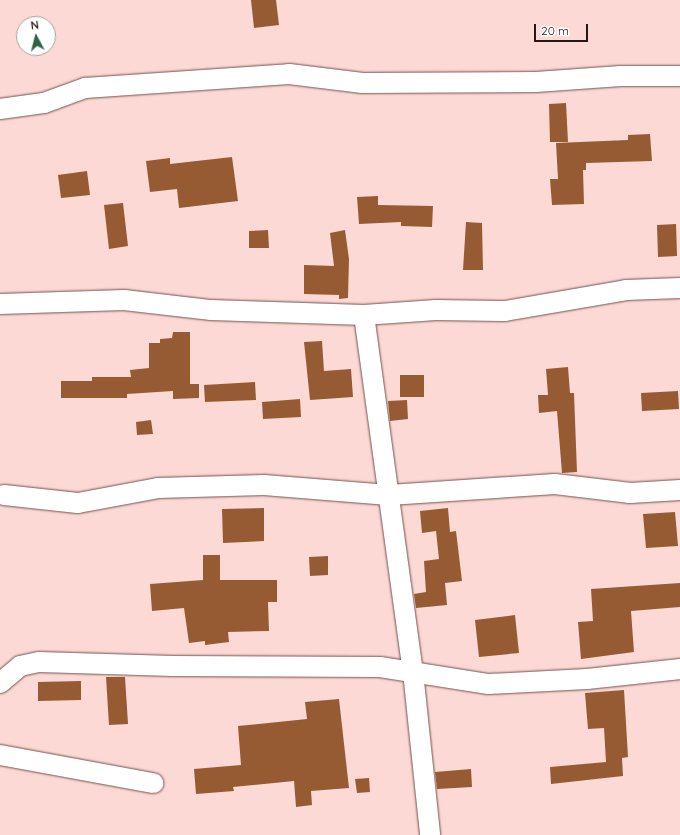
<!DOCTYPE html>
<html>
<head>
<meta charset="utf-8">
<style>
	body { margin:0 }
	#map { position:relative; width:680px; height:835px; overflow:hidden; background:#fcd9d5; font-family:Quicksand,sans-serif }
	div>[style] { position:absolute }
	.building>* { inset:0; background:#975b34 }
	.roads { filter:drop-shadow(0 0 1px #76524e) drop-shadow(0 0 1px #76524e) }
	.street>* { height:20px; margin:-10px; padding:0 10px; transform-origin:10px; border-radius:10px; background:#fff }
	span { translate:-50% -50%; white-space:nowrap; text-align:center; line-height:1.15; -webkit-text-stroke:3.5px #fff; paint-order:stroke }
	.north { position:absolute; left:16px; top:16px; width:40px; height:40px; box-sizing:border-box; background:#fff; border:1px solid #a8a2a1; border-radius:50%; rotate:353deg; font-size:11px; font-weight:700; line-height:16px; text-align:center; color:#251715 }
	.north::after { content:''; display:block; margin:auto; width:14px; height:18px; background:#2f6246; clip-path:polygon(50% 0,100% 100%,50% 72%,0 100%) }
	.scale { position:absolute; left:534px; top:24px; width:54px; height:18px; box-sizing:border-box; border:2px solid #251715; border-top:0; padding-left:5px; font-size:12px; line-height:14px; white-space:nowrap; color:#251715; -webkit-text-stroke:3px #fff; paint-order:stroke }
</style>
</head>
<body>
<div id="map">
	<div class="building">
		<i style="clip-path:polygon(251px 0,276px 0,279px 25px,254px 28px)"></i>
		<i style="clip-path:polygon(566px 103px,568px 142px,550px 142px,549px 104px)"></i>
		<i style="clip-path:polygon(650px 134px,652px 161px,586px 163px,586px 170px,583px 170px,584px 204px,552px 205px,550px 179px,558px 179px,556px 143px,628px 140px,628px 135px)"></i>
		<i style="clip-path:polygon(232px 157px,238px 201px,179px 208px,177px 189px,150px 192px,146px 161px,170px 158px,170px 164px)"></i>
		<i style="clip-path:polygon(87px 171px,90px 195px,61px 198px,58px 175px)"></i>
		<i style="clip-path:polygon(378px 196px,378px 205px,433px 206px,432px 227px,401px 226px,401px 222px,359px 224px,357px 197px)"></i>
		<i style="clip-path:polygon(123px 203px,128px 246px,109px 249px,104px 205px)"></i>
		<i style="clip-path:polygon(466px 222px,482px 223px,483px 270px,463px 270px)"></i>
		<i style="clip-path:polygon(676px 224px,677px 256px,658px 257px,657px 225px)"></i>
		<i style="clip-path:polygon(268px 230px,269px 248px,249px 248px,249px 231px)"></i>
		<i style="clip-path:polygon(345px 230px,349px 259px,348px 298px,339px 299px,339px 295px,304px 294px,304px 265px,334px 266px,330px 233px)"></i>
		<i style="clip-path:polygon(173px 332px,190px 332px,190px 384px,199px 384px,199px 398px,173px 399px,173px 391px,127px 394px,127px 398px,61px 398px,61px 381px,92px 381px,92px 377px,131px 377px,130px 370px,149px 368px,149px 343px,160px 343px,160px 339px,172px 338px)"></i>
		<i style="clip-path:polygon(322px 341px,324px 371px,351px 369px,353px 397px,310px 400px,304px 342px)"></i>
		<i style="clip-path:polygon(568px 367px,570px 393px,574px 393px,577px 472px,562px 473px,557px 411px,539px 413px,538px 395px,548px 395px,546px 369px)"></i>
		<i style="clip-path:polygon(400px 375px,424px 375px,424px 397px,400px 397px)"></i>
		<i style="clip-path:polygon(255px 382px,256px 400px,205px 402px,204px 385px)"></i>
		<i style="clip-path:polygon(678px 391px,679px 409px,642px 411px,641px 393px)"></i>
		<i style="clip-path:polygon(300px 399px,301px 417px,263px 419px,262px 402px)"></i>
		<i style="clip-path:polygon(407px 400px,408px 419px,390px 421px,388px 401px)"></i>
		<i style="clip-path:polygon(151px 420px,153px 434px,137px 435px,136px 422px)"></i>
		<i style="clip-path:polygon(264px 508px,264px 541px,223px 543px,222px 509px)"></i>
		<i style="clip-path:polygon(448px 508px,450px 532px,456px 531px,462px 581px,445px 583px,447px 605px,416px 608px,414px 594px,426px 592px,424px 561px,439px 559px,436px 531px,422px 533px,420px 511px)"></i>
		<i style="clip-path:polygon(675px 512px,678px 546px,646px 548px,643px 514px)"></i>
		<i style="clip-path:polygon(203px 555px,220px 555px,220px 580px,277px 580px,277px 602px,268px 602px,269px 631px,228px 632px,229px 642px,205px 645px,205px 641px,189px 643px,184px 608px,152px 611px,150px 584px,203px 580px)"></i>
		<i style="clip-path:polygon(328px 556px,328px 575px,310px 576px,309px 557px)"></i>
		<i style="clip-path:polygon(680px 583px,680px 607px,631px 611px,634px 652px,581px 659px,578px 622px,593px 621px,591px 589px)"></i>
		<i style="clip-path:polygon(515px 615px,519px 653px,479px 657px,475px 620px)"></i>
		<i style="clip-path:polygon(106px 677px,125px 677px,128px 724px,109px 725px)"></i>
		<i style="clip-path:polygon(81px 681px,81px 700px,38px 701px,38px 682px)"></i>
		<i style="clip-path:polygon(624px 690px,628px 757px,622px 758px,623px 776px,551px 784px,550px 767px,606px 762px,604px 728px,588px 729px,585px 693px)"></i>
		<i style="clip-path:polygon(339px 699px,349px 788px,311px 791px,312px 805px,296px 807px,294px 781px,233px 787px,234px 791px,196px 794px,194px 769px,241px 765px,238px 726px,307px 719px,305px 702px)"></i>
		<i style="clip-path:polygon(471px 769px,472px 787px,437px 789px,435px 772px)"></i>
		<i style="clip-path:polygon(369px 778px,370px 792px,357px 793px,355px 779px)"></i>
	</div>
	<div class="roads">
		<div class="street">
			<i style="left:0;top:109px;width:44px;rotate:-7.8deg"></i>
			<i style="left:44px;top:103px;width:44px;rotate:-20.1deg"></i>
			<i style="left:85px;top:88px;width:204px;rotate:-3.9deg"></i>
			<i style="left:289px;top:74px;width:74px;rotate:7deg"></i>
			<i style="left:362px;top:83px;width:174px;rotate:-0.3deg"></i>
			<i style="left:536px;top:82px;width:85px;rotate:-4deg"></i>
			<i style="left:621px;top:76px;width:59px"></i>
			<i style="left:0;top:304px;width:124px;rotate:-1.8deg"></i>
			<i style="left:124px;top:300px;width:88px;rotate:6.6deg"></i>
			<i style="left:211px;top:310px;width:153px;rotate:1.9deg"></i>
			<i style="left:364px;top:315px;width:72px;rotate:-4deg"></i>
			<i style="left:436px;top:310px;width:69px;rotate:0.8deg"></i>
			<i style="left:505px;top:311px;width:123px;rotate:-9.8deg"></i>
			<i style="left:626px;top:290px;width:54px;rotate:-2.1deg"></i>
			<i style="left:364px;top:315px;width:360px;rotate:82.2deg"></i>
			<i style="left:413px;top:672px;width:164px;rotate:84deg"></i>
			<i style="left:4px;top:495px;width:74px;rotate:6.2deg"></i>
			<i style="left:78px;top:503px;width:81px;rotate:-10.6deg"></i>
			<i style="left:158px;top:488px;width:106px;rotate:-1.6deg"></i>
			<i style="left:264px;top:485px;width:125px;rotate:4.6deg"></i>
			<i style="left:389px;top:495px;width:166px;rotate:-3.8deg"></i>
			<i style="left:555px;top:484px;width:76px;rotate:6.8deg"></i>
			<i style="left:630px;top:493px;width:50px;rotate:-3.4deg"></i>
			<i style="left:0;top:683px;width:26px;rotate:-40deg"></i>
			<i style="left:20px;top:666px;width:19px;rotate:-12deg"></i>
			<i style="left:39px;top:662px;width:134px;rotate:1.7deg"></i>
			<i style="left:173px;top:666px;width:207px;rotate:0.3deg"></i>
			<i style="left:380px;top:667px;width:110px;rotate:8.9deg"></i>
			<i style="left:489px;top:684px;width:98px;rotate:-2.9deg"></i>
			<i style="left:587px;top:679px;width:94px;rotate:-6.1deg"></i>
			<i style="left:0;top:755px;width:156px;rotate:10.4deg"></i>
		</div>
	</div>
	<div class="north">N</div>
	<div class="scale">20 m</div>
</div>
</body>
</html>
